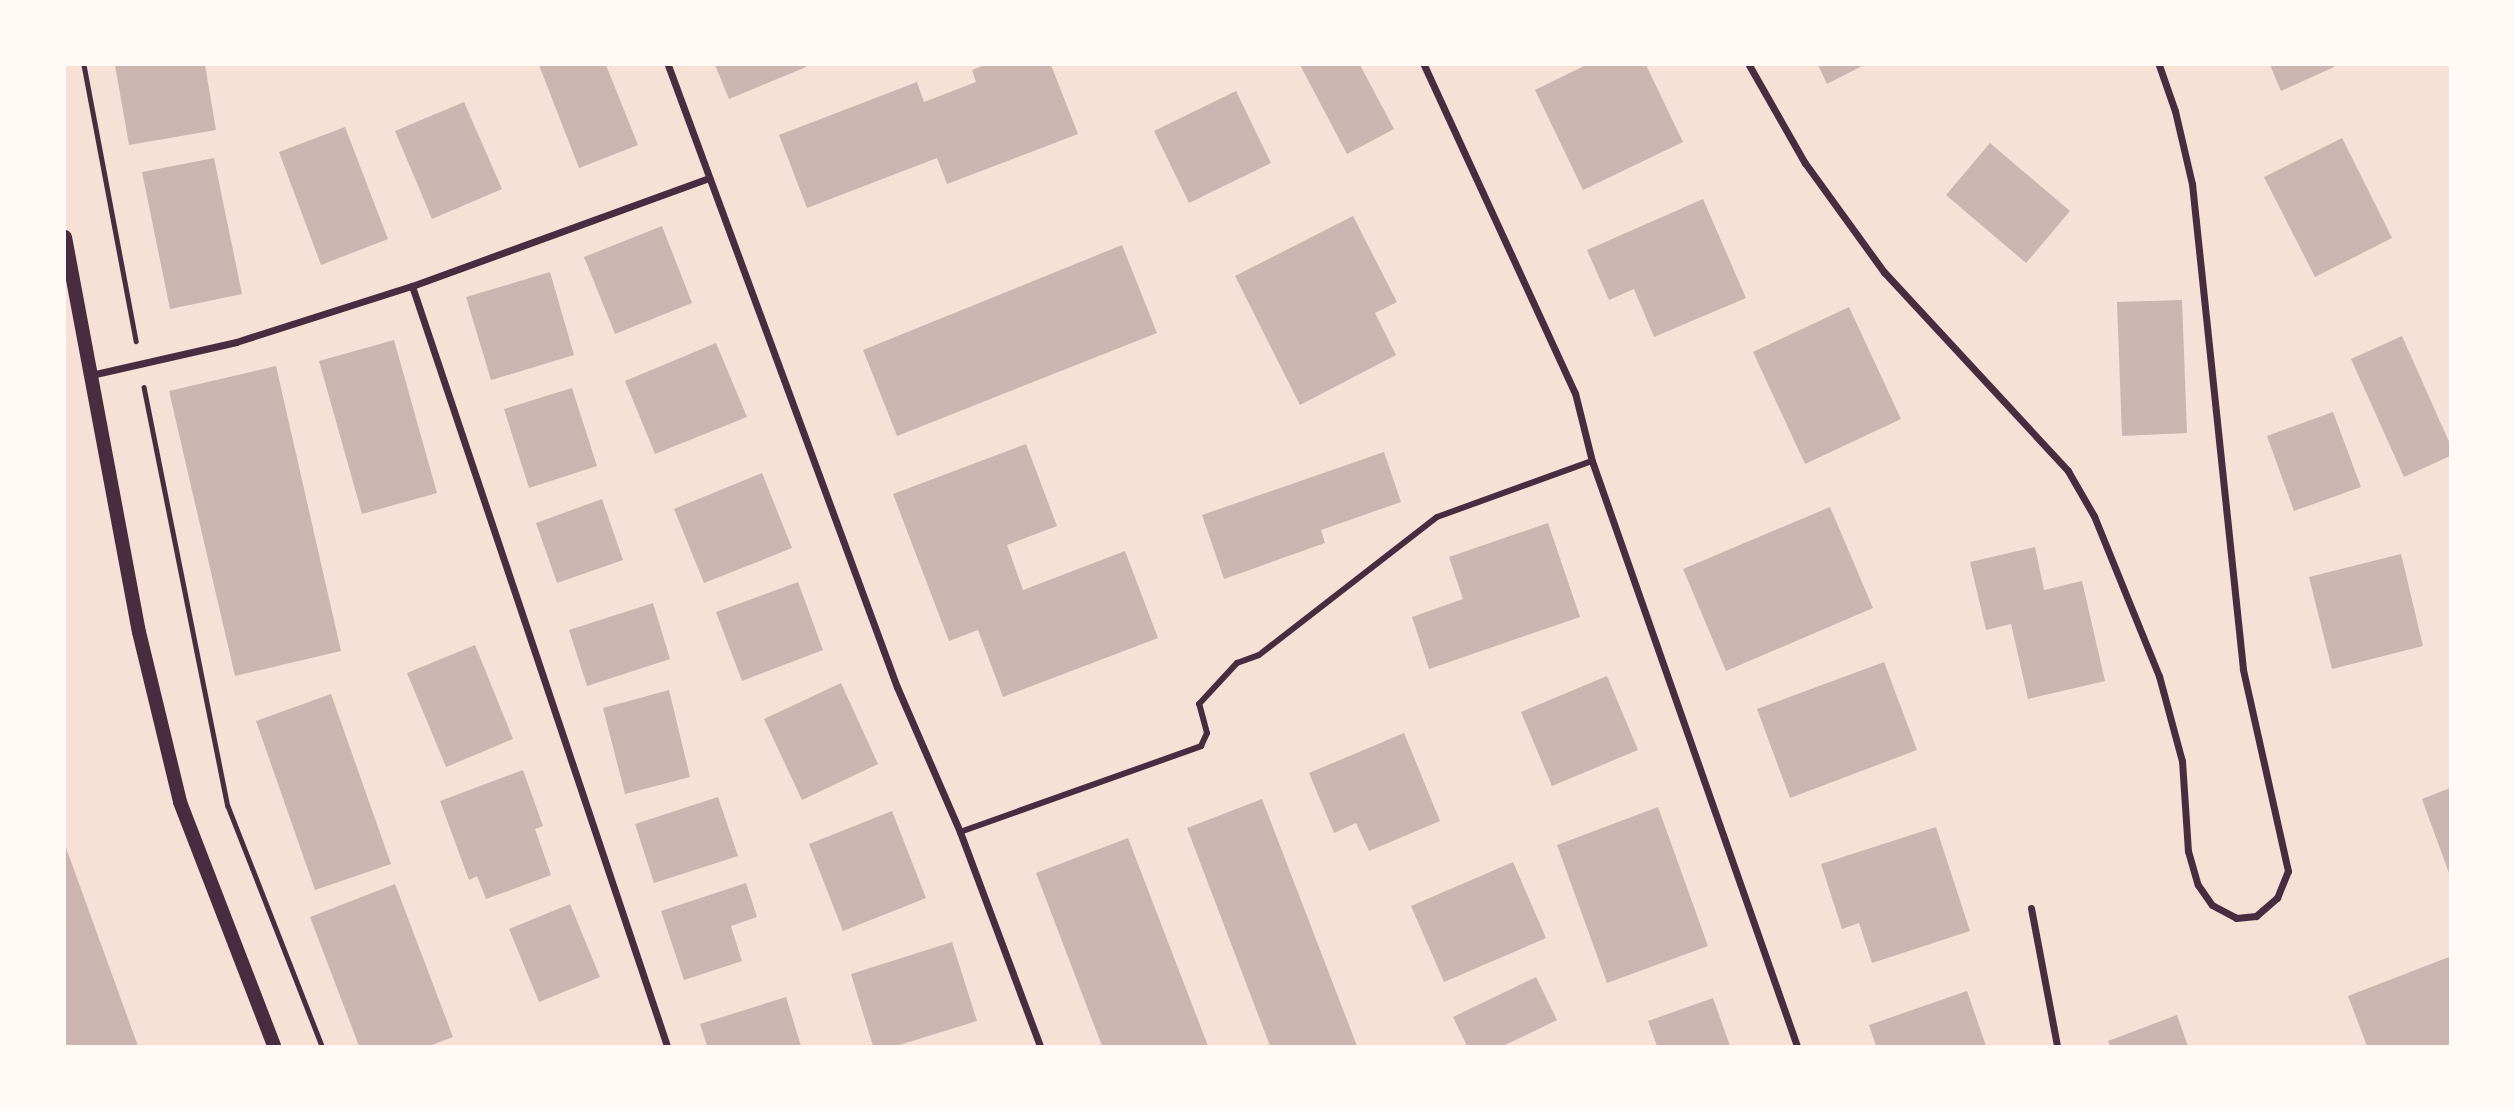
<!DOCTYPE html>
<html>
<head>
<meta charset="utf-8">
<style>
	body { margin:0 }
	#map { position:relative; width:2515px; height:1111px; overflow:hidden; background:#f7e1d7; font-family:Barlow,sans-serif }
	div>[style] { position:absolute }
	.building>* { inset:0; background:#ccb4b1 }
	.path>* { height:4.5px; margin:-2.25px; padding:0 2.25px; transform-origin:2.25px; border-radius:2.25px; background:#4a2c40 }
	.pedestrian>* { height:6px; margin:-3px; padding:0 3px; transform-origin:3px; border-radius:3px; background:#4a2c40 }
	.minor>* { height:7px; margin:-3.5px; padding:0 3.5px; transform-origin:3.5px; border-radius:3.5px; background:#4a2c40 }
	.secondary>* { height:14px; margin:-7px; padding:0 7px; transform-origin:7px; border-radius:7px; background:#4a2c40 }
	span { translate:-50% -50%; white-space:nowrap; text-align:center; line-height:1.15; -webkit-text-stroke:7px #fffaf5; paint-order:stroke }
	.frame { position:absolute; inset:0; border:66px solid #fffaf5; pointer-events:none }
</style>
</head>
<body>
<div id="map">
	<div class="building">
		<i style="clip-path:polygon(115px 65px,205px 65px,216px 130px,129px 145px)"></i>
		<i style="clip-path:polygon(539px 65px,606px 65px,638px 145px,579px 168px)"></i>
		<i style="clip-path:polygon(715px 65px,805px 65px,806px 67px,729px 99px)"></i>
		<i style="clip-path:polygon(985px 65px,1051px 65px,1078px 134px,947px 184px,937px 158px,807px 208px,779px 135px,917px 82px,924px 102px,976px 82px,972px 70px)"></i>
		<i style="clip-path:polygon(1300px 65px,1360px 65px,1394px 129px,1347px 154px)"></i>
		<i style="clip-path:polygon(1586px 65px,1646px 65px,1683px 142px,1583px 190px,1535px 90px)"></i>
		<i style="clip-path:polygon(1818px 65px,1864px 65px,1827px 84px)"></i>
		<i style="clip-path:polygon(2270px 65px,2333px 65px,2334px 67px,2281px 91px)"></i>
		<i style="clip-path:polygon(1236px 91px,1271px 163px,1189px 203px,1154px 131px)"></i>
		<i style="clip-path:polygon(464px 102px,502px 189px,432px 219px,395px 131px)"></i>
		<i style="clip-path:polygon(345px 127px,388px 239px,321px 265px,279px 152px)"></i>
		<i style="clip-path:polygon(2342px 138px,2392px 238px,2315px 277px,2264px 177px)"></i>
		<i style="clip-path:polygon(1990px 143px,2070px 211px,2026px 263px,1946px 195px)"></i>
		<i style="clip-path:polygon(214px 158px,242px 294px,170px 309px,142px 172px)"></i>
		<i style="clip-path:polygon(1703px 199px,1746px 298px,1654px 337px,1634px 289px,1609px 300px,1587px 250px)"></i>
		<i style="clip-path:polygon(1353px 216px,1397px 302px,1375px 313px,1396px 355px,1300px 405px,1235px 276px)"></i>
		<i style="clip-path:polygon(662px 226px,692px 303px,615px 334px,584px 257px)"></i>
		<i style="clip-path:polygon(1122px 245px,1157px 333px,897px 436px,863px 350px)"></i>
		<i style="clip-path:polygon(550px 272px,574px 355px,491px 380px,466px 297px)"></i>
		<i style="clip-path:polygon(2182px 300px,2187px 433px,2122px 436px,2117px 302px)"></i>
		<i style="clip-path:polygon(1849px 307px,1901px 419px,1805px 464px,1753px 352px)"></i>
		<i style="clip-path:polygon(2402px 336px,2450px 444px,2450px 456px,2404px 477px,2351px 359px)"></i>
		<i style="clip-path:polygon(394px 340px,437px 493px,362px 514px,319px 361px)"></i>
		<i style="clip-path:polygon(716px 343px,747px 417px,655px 454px,625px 381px)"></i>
		<i style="clip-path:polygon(276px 366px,341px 651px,235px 676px,169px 391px)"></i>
		<i style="clip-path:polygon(572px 388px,597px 466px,529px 488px,504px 409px)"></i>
		<i style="clip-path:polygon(2333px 412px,2361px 487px,2294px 511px,2267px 436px)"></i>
		<i style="clip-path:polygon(1026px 444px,1057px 526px,1007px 545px,1023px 590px,1125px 551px,1158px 638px,1003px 697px,978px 630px,949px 641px,893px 494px)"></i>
		<i style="clip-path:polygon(1384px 452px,1401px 502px,1321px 530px,1325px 543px,1224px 579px,1202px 515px)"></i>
		<i style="clip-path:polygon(762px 473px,792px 548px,704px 583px,674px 509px)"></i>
		<i style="clip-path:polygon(602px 499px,623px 560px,557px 583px,536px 523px)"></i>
		<i style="clip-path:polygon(1830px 507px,1873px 608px,1726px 671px,1683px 569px)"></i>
		<i style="clip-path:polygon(1548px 523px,1580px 617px,1429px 669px,1412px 617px,1463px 599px,1449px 557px)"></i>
		<i style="clip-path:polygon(2035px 547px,2044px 590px,2082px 581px,2105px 681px,2028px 699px,2011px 624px,1986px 630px,1970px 562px)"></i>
		<i style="clip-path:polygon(2401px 554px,2423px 646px,2332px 669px,2309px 577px)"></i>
		<i style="clip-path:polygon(798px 582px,823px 650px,742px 681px,716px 612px)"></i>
		<i style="clip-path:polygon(653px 603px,670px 659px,587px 686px,569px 630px)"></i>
		<i style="clip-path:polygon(475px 645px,513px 739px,446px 767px,407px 673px)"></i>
		<i style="clip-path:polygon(1884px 662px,1917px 750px,1790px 798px,1757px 709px)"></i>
		<i style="clip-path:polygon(1607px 676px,1638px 750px,1552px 786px,1521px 712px)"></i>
		<i style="clip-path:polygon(841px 683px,878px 764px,802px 800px,764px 719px)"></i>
		<i style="clip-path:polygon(669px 690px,690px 777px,625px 794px,603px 708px)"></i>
		<i style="clip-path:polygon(331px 694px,391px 864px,315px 890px,256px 721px)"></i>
		<i style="clip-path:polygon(1404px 733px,1440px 821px,1369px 851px,1356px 823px,1334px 833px,1309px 773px)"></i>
		<i style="clip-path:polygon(523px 770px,543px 826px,535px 829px,551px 875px,486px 899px,477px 876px,469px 880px,440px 801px)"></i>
		<i style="clip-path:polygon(2450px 788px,2450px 876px,2422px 799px)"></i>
		<i style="clip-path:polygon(718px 797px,738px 856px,654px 883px,635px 824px)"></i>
		<i style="clip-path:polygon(1262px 799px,1357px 1046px,1270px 1046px,1187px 828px)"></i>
		<i style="clip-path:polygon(1658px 807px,1708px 946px,1607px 983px,1557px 845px)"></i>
		<i style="clip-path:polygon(892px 811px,926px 898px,843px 931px,809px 844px)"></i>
		<i style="clip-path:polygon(1936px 827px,1970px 931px,1872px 963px,1859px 923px,1842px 929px,1821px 864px)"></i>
		<i style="clip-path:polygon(1128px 838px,1208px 1046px,1102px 1046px,1036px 873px)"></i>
		<i style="clip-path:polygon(65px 845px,138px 1046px,65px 1046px)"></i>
		<i style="clip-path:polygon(1513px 862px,1546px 938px,1444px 982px,1411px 906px)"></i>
		<i style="clip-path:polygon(746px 883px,757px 917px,731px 926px,742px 961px,684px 980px,661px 911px)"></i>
		<i style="clip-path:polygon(395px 884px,453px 1037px,429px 1046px,359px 1046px,310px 917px)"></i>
		<i style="clip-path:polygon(570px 904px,600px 977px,539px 1002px,509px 929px)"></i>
		<i style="clip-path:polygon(952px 942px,977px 1021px,896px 1046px,873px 1046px,851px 974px)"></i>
		<i style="clip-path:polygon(2449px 957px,2450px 1046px,2367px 1046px,2348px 996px)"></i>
		<i style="clip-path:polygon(1536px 977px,1557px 1020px,1503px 1046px,1467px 1046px,1453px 1017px)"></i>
		<i style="clip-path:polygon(1967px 991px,1986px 1046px,1876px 1046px,1869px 1025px)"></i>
		<i style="clip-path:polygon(786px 997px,801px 1046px,707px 1046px,700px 1024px)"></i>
		<i style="clip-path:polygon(1713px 998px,1730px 1046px,1657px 1046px,1648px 1021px)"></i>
		<i style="clip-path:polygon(2177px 1015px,2188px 1046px,2110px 1046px,2108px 1041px)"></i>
	</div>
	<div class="path">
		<i style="left:84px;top:65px;width:281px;rotate:79.3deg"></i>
		<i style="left:144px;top:387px;width:427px;rotate:78.7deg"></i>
		<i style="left:228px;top:806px;width:258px;rotate:68.6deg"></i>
	</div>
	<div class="pedestrian">
		<i style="left:960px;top:832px;width:256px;rotate:-19.6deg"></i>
		<i style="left:1201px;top:746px;width:14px;rotate:-65deg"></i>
		<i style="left:1207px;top:733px;width:30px;rotate:-105deg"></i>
		<i style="left:1199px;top:704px;width:56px;rotate:-47.2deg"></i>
		<i style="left:1237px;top:663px;width:23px;rotate:-20deg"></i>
		<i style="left:1259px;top:655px;width:225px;rotate:-37.8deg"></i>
		<i style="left:1437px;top:517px;width:165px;rotate:-19.9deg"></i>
	</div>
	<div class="minor">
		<i style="left:668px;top:65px;width:663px;rotate:69.79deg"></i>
		<i style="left:897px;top:687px;width:158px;rotate:66.5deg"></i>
		<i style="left:960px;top:832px;width:228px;rotate:69.5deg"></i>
		<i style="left:1424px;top:65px;width:361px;rotate:65.3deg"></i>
		<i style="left:1575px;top:393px;width:70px;rotate:76deg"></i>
		<i style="left:1592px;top:461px;width:620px;rotate:70.69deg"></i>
		<i style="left:1749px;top:65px;width:113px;rotate:60.3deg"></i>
		<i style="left:1805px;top:163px;width:135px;rotate:54.1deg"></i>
		<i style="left:1884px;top:272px;width:271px;rotate:47.2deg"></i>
		<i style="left:2068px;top:471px;width:52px;rotate:60deg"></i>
		<i style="left:2094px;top:516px;width:173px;rotate:67.9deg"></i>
		<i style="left:2159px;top:676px;width:88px;rotate:74.9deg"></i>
		<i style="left:2182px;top:761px;width:90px;rotate:86.2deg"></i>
		<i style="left:2188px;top:851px;width:35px;rotate:74deg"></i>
		<i style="left:2198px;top:885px;width:24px;rotate:55deg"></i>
		<i style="left:2212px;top:905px;width:27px;rotate:28deg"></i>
		<i style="left:2236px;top:918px;width:20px;rotate:-6deg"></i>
		<i style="left:2256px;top:916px;width:28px;rotate:-41deg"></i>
		<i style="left:2277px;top:898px;width:29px;rotate:-68deg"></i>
		<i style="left:2288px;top:871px;width:207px;rotate:-102.6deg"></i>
		<i style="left:2243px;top:669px;width:488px;rotate:-96deg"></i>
		<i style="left:2192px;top:184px;width:75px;rotate:-103.1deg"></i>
		<i style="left:2175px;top:111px;width:49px;rotate:-109.2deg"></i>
		<i style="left:412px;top:286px;width:802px;rotate:71.45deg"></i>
		<i style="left:91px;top:375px;width:149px;rotate:-12.8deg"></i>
		<i style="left:236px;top:342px;width:185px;rotate:-17.7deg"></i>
		<i style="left:412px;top:286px;width:316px;rotate:-20deg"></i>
		<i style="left:2031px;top:908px;width:140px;rotate:79.3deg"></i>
	</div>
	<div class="secondary">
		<i style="left:65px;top:237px;width:402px;rotate:79.4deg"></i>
		<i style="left:139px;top:632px;width:175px;rotate:76.4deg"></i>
		<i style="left:180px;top:802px;width:261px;rotate:68.9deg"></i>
	</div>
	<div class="frame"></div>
</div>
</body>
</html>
